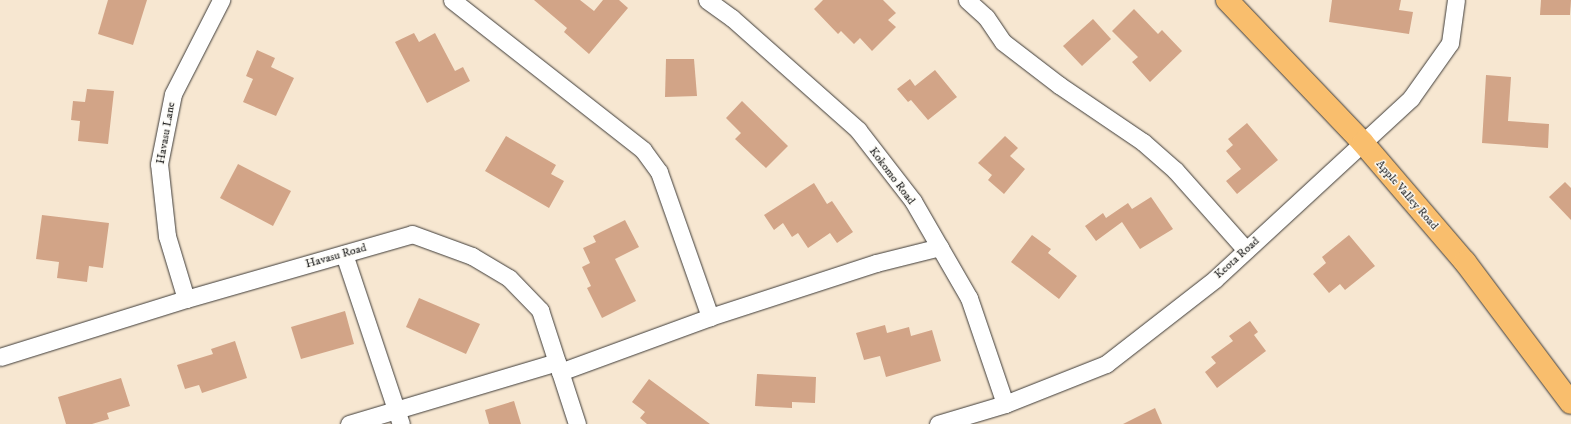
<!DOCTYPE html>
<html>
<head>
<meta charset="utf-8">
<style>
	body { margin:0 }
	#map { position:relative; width:1571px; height:424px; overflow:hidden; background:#f7e7d1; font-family:"IM FELL DW Pica",serif }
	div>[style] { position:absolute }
	.building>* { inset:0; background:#d2a487 }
	.roads { filter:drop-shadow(0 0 1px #3d3a37) drop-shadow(0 0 1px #3d3a37) }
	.minor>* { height:17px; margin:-8.5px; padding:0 8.5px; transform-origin:8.5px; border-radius:8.5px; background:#fff }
	.major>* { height:22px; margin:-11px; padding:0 11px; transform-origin:11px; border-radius:11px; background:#f9be6d }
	span { translate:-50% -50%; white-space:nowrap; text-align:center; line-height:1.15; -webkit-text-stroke:3px #fdfcf7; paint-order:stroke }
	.street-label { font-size:12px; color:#1c1c1c }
</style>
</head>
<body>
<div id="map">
	<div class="building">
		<i style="clip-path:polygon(108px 0,147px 0,133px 45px,98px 34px)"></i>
		<i style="clip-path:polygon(534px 0,580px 0,594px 11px,603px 0,619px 0,628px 8px,589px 54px,564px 32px,567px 28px)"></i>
		<i style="clip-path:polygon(823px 0,883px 0,896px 13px,888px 20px,896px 27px,872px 51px,860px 38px,854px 44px,841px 31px,838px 34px,814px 9px)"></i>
		<i style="clip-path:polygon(1332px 0,1401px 0,1399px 10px,1413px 12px,1409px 34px,1329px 22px)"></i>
		<i style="clip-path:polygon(1541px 0,1571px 0,1570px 15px,1540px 15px)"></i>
		<i style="clip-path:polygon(1134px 9px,1158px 34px,1162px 30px,1182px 51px,1150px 82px,1132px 62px,1138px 57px,1112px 31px)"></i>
		<i style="clip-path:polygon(1093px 19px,1111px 39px,1082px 66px,1063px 46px)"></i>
		<i style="clip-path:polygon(414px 33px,419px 42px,435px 33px,455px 71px,463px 67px,470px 81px,427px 103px,395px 42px)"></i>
		<i style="clip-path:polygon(257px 50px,275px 58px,271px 67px,294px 78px,276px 116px,243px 102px,253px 79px,246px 76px)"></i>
		<i style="clip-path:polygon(666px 59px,694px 59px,697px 96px,665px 97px)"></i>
		<i style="clip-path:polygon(935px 70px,957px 97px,928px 120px,911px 100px,908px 102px,897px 89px,910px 79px,915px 86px)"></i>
		<i style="clip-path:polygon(1486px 75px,1511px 77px,1508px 121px,1549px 124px,1548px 148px,1482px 143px)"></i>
		<i style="clip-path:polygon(87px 89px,114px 91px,108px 144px,78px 141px,80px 121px,71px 120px,73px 101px,85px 102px)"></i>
		<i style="clip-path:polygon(742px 101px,788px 146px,766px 168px,735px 139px,741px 133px,726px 118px)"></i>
		<i style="clip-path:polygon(1247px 123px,1278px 160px,1237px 194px,1226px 181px,1241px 169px,1226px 151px,1233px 145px,1228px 139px)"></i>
		<i style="clip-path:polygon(506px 136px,556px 165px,551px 174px,564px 181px,549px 208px,485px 171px)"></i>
		<i style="clip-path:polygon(1005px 136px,1018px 148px,1010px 156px,1025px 169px,1004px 194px,988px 180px,992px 175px,978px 163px)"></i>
		<i style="clip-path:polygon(238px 164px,291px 191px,273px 226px,220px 198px)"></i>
		<i style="clip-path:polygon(1565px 182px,1571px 188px,1571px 220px,1549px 197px)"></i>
		<i style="clip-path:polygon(814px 183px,827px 204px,832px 201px,853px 232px,837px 243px,830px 233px,808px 248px,798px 233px,792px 237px,783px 223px,774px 230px,764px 215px)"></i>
		<i style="clip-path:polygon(1151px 197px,1173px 229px,1140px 249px,1122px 222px,1096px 241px,1085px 226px,1103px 213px,1106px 218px,1128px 203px,1132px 209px)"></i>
		<i style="clip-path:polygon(42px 215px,109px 223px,103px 268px,89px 266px,87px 282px,57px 278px,59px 262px,36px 259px)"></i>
		<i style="clip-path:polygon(625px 220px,639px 247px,615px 259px,636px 301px,602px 318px,587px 288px,591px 286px,582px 267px,590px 263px,583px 248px,596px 242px,593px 236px)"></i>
		<i style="clip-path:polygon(1032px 235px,1051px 249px,1048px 253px,1077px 276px,1059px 299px,1011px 262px)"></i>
		<i style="clip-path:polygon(1349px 235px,1375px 266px,1345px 290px,1340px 284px,1329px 293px,1313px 274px,1326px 263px,1322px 257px)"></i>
		<i style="clip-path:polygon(419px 298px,480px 324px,466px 354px,406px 327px)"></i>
		<i style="clip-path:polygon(345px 311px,354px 344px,301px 359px,291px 327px)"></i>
		<i style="clip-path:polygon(1250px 321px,1258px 332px,1254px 335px,1266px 351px,1217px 388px,1205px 372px,1216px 363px,1211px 357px,1233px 341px,1229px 336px)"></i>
		<i style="clip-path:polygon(885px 325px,887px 333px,909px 327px,911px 336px,932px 330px,941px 361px,886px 377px,880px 356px,864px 360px,856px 333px)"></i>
		<i style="clip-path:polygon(235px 341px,247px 378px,202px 393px,199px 385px,185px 389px,177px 365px,213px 354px,211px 349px)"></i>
		<i style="clip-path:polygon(757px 374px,816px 377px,815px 403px,792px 402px,792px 408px,755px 406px)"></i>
		<i style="clip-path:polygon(121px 378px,130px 406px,107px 413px,109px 419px,92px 424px,66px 424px,58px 397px)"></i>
		<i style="clip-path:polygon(649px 379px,710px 424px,647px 424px,640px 418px,645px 412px,632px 402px)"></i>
		<i style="clip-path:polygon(514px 401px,521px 424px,489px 424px,485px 410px)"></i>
		<i style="clip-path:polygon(1155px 408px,1162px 424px,1123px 424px)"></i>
	</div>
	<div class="roads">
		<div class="minor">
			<i style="left:452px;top:0;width:243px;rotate:38.1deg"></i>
			<i style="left:643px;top:150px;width:27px;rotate:54deg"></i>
			<i style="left:659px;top:172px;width:154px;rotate:70.6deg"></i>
			<i style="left:707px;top:0;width:31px;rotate:36deg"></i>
			<i style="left:732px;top:18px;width:169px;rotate:41.6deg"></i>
			<i style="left:858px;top:130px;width:90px;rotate:52.2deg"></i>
			<i style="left:913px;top:201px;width:112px;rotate:60deg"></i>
			<i style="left:969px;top:298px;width:112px;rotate:71.2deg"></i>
			<i style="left:967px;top:0;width:25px;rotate:42deg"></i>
			<i style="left:986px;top:17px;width:30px;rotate:56deg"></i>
			<i style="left:1003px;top:42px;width:71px;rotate:37.5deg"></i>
			<i style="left:1059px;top:85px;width:102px;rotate:34.2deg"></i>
			<i style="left:1143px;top:142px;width:43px;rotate:41.2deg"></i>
			<i style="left:1175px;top:170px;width:107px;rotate:48.4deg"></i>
			<i style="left:344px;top:254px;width:179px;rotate:71.5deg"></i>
			<i style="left:186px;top:299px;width:66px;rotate:-106.8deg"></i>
			<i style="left:167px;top:236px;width:72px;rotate:-96.3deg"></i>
			<i style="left:159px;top:164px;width:71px;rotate:-78.7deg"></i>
			<i style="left:173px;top:94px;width:106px;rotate:-62.9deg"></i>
			<i style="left:0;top:357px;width:195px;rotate:-17.3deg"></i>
			<i style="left:186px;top:299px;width:235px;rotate:-16deg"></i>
			<i style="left:412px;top:234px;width:64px;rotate:20.1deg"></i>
			<i style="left:472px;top:256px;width:43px;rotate:30.7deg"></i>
			<i style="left:509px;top:278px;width:45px;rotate:45.9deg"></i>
			<i style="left:540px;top:310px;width:120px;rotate:72deg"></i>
			<i style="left:560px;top:372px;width:160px;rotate:-20.1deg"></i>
			<i style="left:710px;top:317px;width:175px;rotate:-18deg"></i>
			<i style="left:876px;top:263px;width:66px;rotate:-14deg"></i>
			<i style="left:349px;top:424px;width:217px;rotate:-16.6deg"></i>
			<i style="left:938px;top:424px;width:70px;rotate:-16.6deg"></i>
			<i style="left:1005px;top:404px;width:109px;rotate:-21.6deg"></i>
			<i style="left:1106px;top:364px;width:138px;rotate:-37.9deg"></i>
			<i style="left:1215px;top:279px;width:267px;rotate:-42.7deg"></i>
			<i style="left:1411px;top:98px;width:67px;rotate:-54.7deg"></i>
			<i style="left:1450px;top:43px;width:43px;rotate:-82.1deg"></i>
		</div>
		<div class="major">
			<i style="left:1227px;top:0;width:197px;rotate:46.4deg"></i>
			<i style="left:1363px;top:143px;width:157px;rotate:49.4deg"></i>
			<i style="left:1465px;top:262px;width:176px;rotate:53.1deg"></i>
		</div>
	</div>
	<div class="street-label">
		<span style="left:166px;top:133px;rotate:-80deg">Havasu Lane</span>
		<span style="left:892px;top:176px;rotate:53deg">Kokomo Road</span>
		<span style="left:1407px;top:195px;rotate:49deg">Apple Valley Road</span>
		<span style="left:336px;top:256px;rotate:-16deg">Havasu Road</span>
		<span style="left:1237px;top:258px;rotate:-42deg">Keota Road</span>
	</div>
</div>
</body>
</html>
